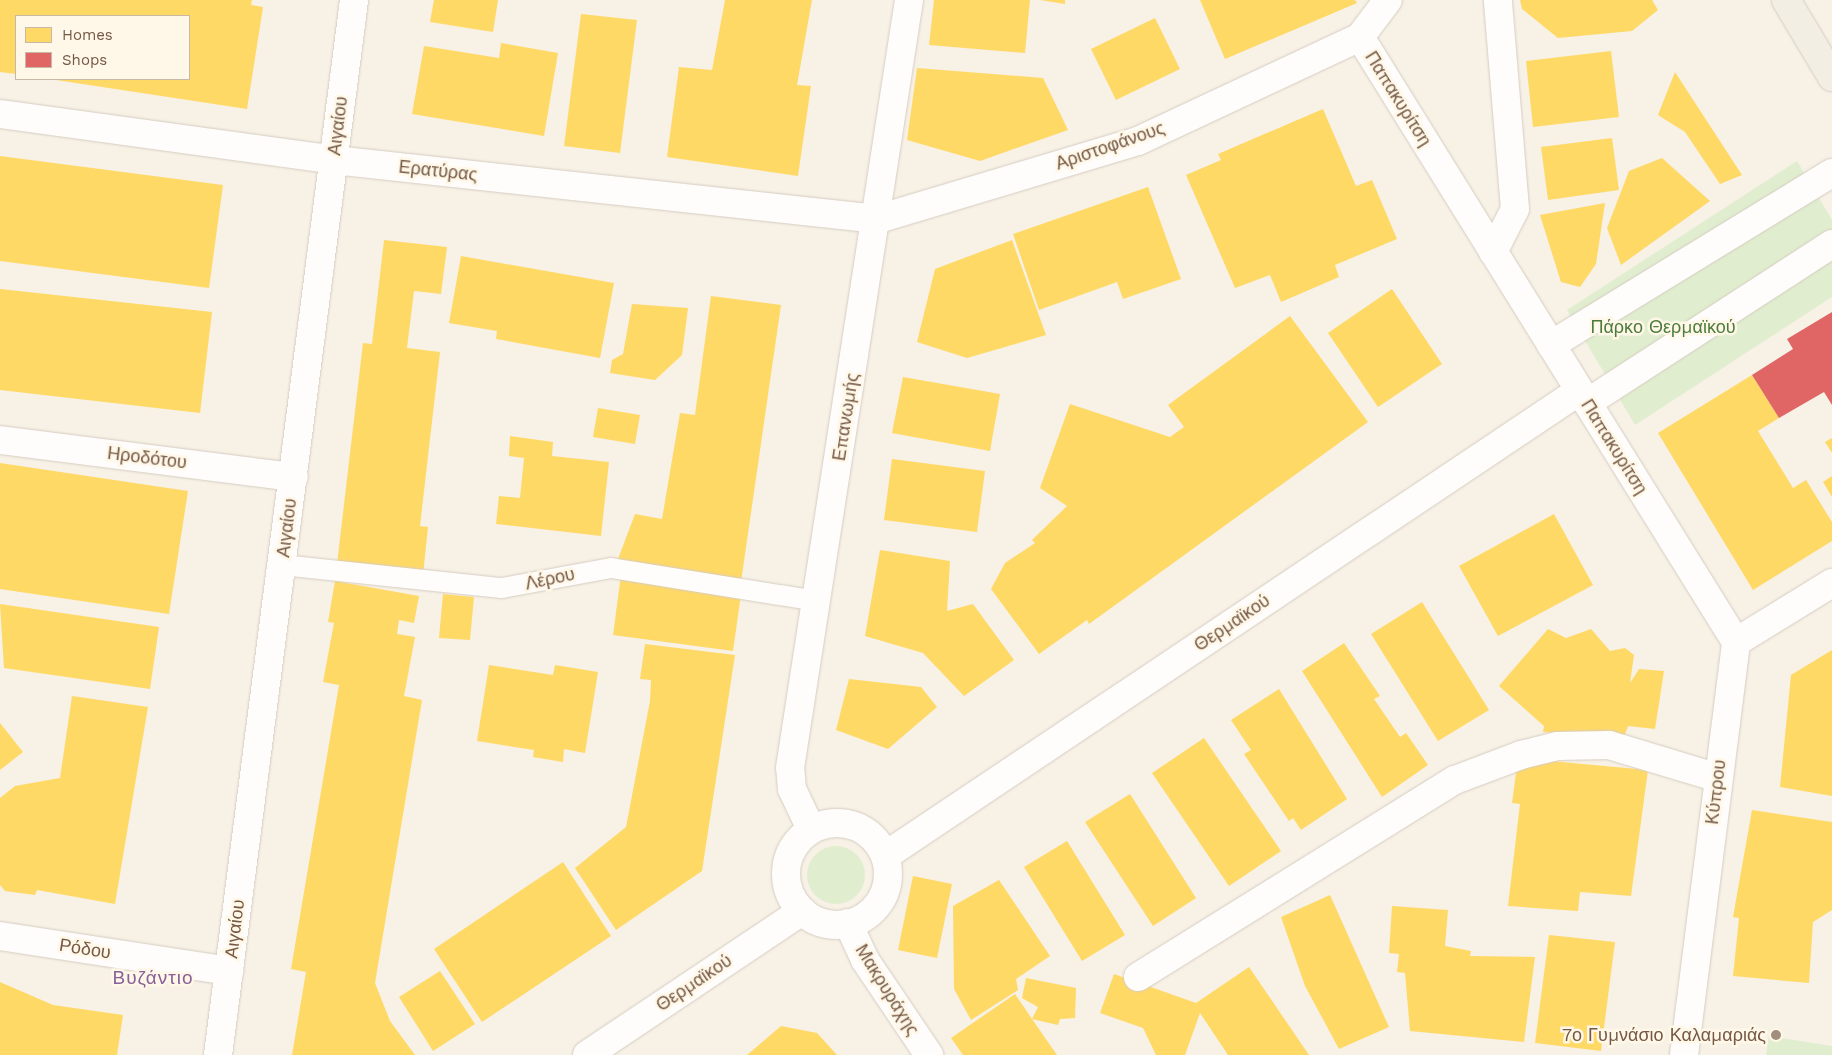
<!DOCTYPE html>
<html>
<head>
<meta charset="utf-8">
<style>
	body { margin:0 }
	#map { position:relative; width:1832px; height:1055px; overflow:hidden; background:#f7f1e6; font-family:"Work Sans",sans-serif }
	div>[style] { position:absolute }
	.green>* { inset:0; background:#e0eecf }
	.round { border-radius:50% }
	.homes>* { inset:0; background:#ffd966 }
	.shops>* { inset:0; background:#e06666 }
	.roads { filter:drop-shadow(0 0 1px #d6ccc1) drop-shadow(0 0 1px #d6ccc1) }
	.lane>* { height:20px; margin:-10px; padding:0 10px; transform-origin:10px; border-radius:10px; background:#fefdfb }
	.street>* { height:28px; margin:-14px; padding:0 14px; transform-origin:14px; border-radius:14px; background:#fefdfb }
	.street>.ring { margin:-14px; padding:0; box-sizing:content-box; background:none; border:28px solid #fefdfb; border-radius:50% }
	.secondary>* { height:28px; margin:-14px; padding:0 14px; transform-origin:14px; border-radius:14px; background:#fefdfb }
	.primary>* { height:28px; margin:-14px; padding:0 14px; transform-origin:14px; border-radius:14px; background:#f2eee3 }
	.dots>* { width:14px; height:14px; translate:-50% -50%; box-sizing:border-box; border:2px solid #fff7e7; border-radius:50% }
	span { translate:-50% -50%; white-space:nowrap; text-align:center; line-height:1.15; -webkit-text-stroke:5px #fff7e7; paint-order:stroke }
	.street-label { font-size:18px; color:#755945 }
	.park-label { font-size:18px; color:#4c7c3c }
	.poi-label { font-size:18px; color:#755945 }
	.right { translate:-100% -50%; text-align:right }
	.neighbourhood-label { font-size:19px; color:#8a609a; letter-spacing:1px }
	.legend { position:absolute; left:15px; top:15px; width:175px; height:65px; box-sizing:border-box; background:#fff7e7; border:1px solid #c8b8a6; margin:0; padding:6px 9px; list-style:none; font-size:15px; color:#755945 }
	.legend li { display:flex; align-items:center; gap:10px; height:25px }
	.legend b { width:25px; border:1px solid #c8b8a6 }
</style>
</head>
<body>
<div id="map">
	<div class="green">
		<i style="clip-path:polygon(1797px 161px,1832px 220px,1832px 297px,1635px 425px,1567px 310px)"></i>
		<i class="round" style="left:807px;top:846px;width:58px;height:58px"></i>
		<i style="clip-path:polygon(1769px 1036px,1832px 1046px,1832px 1055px,1766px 1055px)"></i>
	</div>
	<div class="homes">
		<i style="clip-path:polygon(0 0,252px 0,251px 5px,263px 7px,247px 109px,56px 80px,189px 79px,189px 16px,16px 16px,16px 74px,0 72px)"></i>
		<i style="clip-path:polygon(434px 0,498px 0,493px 32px,430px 22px)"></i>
		<i style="clip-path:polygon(725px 0,812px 0,797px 85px,811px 86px,798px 176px,667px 157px,679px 67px,712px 70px)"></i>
		<i style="clip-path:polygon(934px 0,1030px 0,1025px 53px,929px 45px)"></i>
		<i style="clip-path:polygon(1040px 0,1065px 0,1065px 4px)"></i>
		<i style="clip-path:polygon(1200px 0,1355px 0,1357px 3px,1225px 59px)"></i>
		<i style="clip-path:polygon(1520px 0,1652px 0,1658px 10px,1632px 31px,1558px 38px,1522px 9px)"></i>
		<i style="clip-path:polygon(581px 14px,637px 20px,620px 153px,564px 146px)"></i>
		<i style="clip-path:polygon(1155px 18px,1180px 69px,1116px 100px,1091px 49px)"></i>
		<i style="clip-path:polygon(501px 43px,558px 53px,544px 136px,412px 114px,424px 46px,499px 58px)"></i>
		<i style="clip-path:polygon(1611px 51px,1619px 117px,1533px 127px,1526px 61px)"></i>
		<i style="clip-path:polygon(917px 68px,1043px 78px,1068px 130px,980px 161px,907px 140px)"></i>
		<i style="clip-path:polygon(1675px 72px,1742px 175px,1720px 184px,1685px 132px,1658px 115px)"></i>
		<i style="clip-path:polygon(1323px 109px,1356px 186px,1372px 180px,1397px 239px,1335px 265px,1339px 277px,1281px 302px,1270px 275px,1235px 288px,1186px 175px,1221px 160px,1218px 154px)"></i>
		<i style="clip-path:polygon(1612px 138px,1619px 190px,1548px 200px,1541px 147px)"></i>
		<i style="clip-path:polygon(0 156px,223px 185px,209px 288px,0 261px)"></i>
		<i style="clip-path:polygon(1662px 158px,1710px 201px,1621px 265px,1607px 228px,1629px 171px)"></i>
		<i style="clip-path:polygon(1148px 187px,1181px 279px,1123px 299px,1117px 282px,1039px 310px,1013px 234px)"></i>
		<i style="clip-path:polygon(1605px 203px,1596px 264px,1580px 287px,1561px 282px,1540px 215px)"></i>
		<i style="clip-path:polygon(384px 240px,447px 247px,441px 294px,414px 291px,407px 348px,440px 352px,420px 526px,428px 527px,423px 575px,337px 564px,363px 343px,372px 344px)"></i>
		<i style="clip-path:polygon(1012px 240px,1046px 335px,967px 358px,917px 342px,935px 269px)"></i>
		<i style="clip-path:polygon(461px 256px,614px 283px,600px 358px,496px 339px,497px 331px,449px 323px)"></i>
		<i style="clip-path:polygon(0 289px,212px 312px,200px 413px,0 390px)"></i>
		<i style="clip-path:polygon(1392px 289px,1442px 364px,1378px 407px,1328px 333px)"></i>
		<i style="clip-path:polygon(711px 296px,781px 305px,741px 582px,621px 565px,618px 559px,635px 514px,662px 519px,680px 413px,695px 415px)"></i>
		<i style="clip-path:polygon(632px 304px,688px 308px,682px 355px,655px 380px,610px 373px,612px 360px,623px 354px)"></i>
		<i style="clip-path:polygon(1290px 316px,1368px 422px,1089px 624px,1087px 620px,1039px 654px,991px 589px,1005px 563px,1035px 543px,1032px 540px,1067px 506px,1040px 488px,1070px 404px,1170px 437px,1184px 427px,1168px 405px)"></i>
		<i style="clip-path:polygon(1752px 375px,1779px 418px,1758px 431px,1793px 488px,1806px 480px,1832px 522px,1832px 541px,1753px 590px,1658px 433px)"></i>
		<i style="clip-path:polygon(903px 377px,1000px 394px,990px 451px,892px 433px)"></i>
		<i style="clip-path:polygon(598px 408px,640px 415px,635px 444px,593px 437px)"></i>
		<i style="clip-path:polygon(510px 436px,553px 442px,552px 456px,609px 462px,601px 536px,496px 524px,499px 496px,520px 498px,524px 458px,509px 456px)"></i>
		<i style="clip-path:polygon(1832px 438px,1832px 453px,1825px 442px)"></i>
		<i style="clip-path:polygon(892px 459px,985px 471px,977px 532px,884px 520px)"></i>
		<i style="clip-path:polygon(0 463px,188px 491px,169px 614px,0 589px)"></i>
		<i style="clip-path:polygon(1832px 476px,1832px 497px,1823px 482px)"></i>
		<i style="clip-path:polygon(1554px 514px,1593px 585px,1498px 636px,1459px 566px)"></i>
		<i style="clip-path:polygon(880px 550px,950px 561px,947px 611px,973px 604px,1014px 660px,964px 696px,923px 653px,865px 636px)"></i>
		<i style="clip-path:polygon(621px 575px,741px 594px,733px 651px,613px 635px)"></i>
		<i style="clip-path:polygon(335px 581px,419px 596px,414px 623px,399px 620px,397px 634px,415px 637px,404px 696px,422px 700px,375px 983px,390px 1021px,415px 1055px,292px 1055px,306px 972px,291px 969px,339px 685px,323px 682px,334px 623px,328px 622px)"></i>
		<i style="clip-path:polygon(443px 594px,474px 597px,470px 640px,439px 638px)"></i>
		<i style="clip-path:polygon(1422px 602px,1489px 710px,1438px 741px,1371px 634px)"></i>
		<i style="clip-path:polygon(0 604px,159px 627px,150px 689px,4px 668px)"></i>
		<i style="clip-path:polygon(1548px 629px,1566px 638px,1591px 629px,1610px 651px,1625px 648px,1634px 655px,1630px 683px,1639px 669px,1664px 671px,1655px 729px,1628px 726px,1624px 737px,1543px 732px,1544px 726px,1499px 686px)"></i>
		<i style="clip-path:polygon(1344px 643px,1380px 696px,1374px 699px,1400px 737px,1406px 733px,1428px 765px,1382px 797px,1302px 671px)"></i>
		<i style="clip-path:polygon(645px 644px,735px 655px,702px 871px,616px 930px,575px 868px,626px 827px,650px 701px,651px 680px,640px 679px)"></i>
		<i style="clip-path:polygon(1832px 650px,1832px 796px,1780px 787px,1791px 675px)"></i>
		<i style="clip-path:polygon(489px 665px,553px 675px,555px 665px,598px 672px,585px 753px,564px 749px,563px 762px,533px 757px,534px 750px,477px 741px)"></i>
		<i style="clip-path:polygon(849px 679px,921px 687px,937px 707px,888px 749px,836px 730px)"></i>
		<i style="clip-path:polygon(1279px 689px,1347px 799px,1301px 830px,1293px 818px,1289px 821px,1244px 754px,1251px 750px,1231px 720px)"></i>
		<i style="clip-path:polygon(72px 696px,148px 707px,115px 904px,37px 890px,35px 895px,5px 891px,0 885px,0 798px,15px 786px,60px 778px)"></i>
		<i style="clip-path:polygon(0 723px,23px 752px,0 770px)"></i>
		<i style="clip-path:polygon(1204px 738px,1281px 851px,1229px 886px,1152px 773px)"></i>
		<i style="clip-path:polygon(1518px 758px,1648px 770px,1631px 896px,1580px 892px,1578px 911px,1508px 906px,1520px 804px,1512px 803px)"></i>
		<i style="clip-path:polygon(1130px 794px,1196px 898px,1153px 926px,1085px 822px)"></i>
		<i style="clip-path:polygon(1752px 810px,1832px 822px,1832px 910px,1813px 922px,1809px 983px,1733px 976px,1739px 918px,1733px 917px)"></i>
		<i style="clip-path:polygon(1067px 841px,1125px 935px,1082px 961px,1024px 867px)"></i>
		<i style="clip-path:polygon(563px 862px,611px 936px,482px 1022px,434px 949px)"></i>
		<i style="clip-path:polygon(913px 876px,952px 884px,937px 958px,898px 950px)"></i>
		<i style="clip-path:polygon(999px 880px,1050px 956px,1016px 979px,1018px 990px,971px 1020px,954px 989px,953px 906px)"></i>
		<i style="clip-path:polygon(1330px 895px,1389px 1027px,1339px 1049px,1305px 986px,1281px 917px)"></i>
		<i style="clip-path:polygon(1392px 906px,1448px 910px,1445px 946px,1471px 951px,1470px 956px,1535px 957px,1524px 1042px,1410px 1031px,1405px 973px,1397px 972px,1399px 954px,1389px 953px)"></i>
		<i style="clip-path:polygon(1549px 935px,1615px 942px,1601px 1051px,1535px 1043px)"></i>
		<i style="clip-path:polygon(1249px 967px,1309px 1055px,1228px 1055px,1200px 1013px,1185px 1055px,1156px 1055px,1143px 1028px,1100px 1013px,1114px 974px,1196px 1003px)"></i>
		<i style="clip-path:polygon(440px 971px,475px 1024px,433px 1051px,399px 997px)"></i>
		<i style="clip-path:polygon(1026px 978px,1076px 988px,1075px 1018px,1060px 1019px,1058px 1025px,1032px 1019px,1057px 1055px,963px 1055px,951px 1038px,1015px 994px,1032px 1019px,1038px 1007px,1022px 998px)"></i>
		<i style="clip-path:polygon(0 982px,53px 1005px,123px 1015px,117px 1055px,0 1055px)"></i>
		<i style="clip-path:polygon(781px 1026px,817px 1033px,837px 1055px,747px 1055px)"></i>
	</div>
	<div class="shops">
		<i style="clip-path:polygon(1832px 312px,1832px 405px,1824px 392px,1779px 418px,1752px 375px,1793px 349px,1787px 339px)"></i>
	</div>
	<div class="roads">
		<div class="lane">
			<i style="left:282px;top:565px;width:221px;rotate:6deg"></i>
			<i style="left:502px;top:588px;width:111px;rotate:-10.4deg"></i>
			<i style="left:611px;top:568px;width:209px;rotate:9.1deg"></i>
		</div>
		<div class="street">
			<i style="left:1360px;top:37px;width:712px;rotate:58.14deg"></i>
			<i style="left:0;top:114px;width:337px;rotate:7.8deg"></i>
			<i style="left:334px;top:160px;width:547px;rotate:6.19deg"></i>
			<i style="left:878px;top:219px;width:271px;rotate:-16.7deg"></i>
			<i style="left:1138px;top:141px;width:245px;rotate:-25.1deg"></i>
			<i style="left:1360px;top:37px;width:46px;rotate:-52.9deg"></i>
			<i style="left:1493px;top:252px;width:48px;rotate:-62.9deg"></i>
			<i style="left:1515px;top:209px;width:210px;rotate:-94.7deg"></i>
			<i style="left:1551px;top:345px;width:329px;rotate:-31.5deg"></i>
			<i style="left:1587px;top:403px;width:292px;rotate:-33deg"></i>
			<i style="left:0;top:440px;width:296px;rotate:7.2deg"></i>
			<i style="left:1736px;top:642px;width:113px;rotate:-31.6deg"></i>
			<i class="ring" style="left:786px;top:823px;width:74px;height:74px"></i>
			<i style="left:811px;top:829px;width:44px;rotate:-115.4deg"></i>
			<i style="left:792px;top:789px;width:21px;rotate:-95deg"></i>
			<i style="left:790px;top:768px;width:777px;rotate:-81.19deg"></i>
			<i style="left:885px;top:856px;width:835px;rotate:-33.82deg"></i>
			<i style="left:848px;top:923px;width:41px;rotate:65.3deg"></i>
			<i style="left:865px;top:960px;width:115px;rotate:56deg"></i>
			<i style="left:0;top:936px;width:232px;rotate:8.7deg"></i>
			<i style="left:1138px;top:977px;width:373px;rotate:-31.9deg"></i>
			<i style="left:1455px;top:780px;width:71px;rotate:-20.7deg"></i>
			<i style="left:1521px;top:755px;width:37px;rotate:-14deg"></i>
			<i style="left:1557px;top:746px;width:52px;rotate:-1.1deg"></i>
			<i style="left:1609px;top:745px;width:114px;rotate:16.8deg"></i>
			<i style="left:587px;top:1055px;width:259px;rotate:-33.8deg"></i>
			<i style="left:1684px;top:1055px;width:416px;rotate:-82.8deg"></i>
		</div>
		<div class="secondary">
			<i style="left:218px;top:1055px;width:1064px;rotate:-82.65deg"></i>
		</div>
		<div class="primary">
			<i style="left:1786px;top:0;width:90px;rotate:59.1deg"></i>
		</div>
	</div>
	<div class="dots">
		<i style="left:1776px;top:1035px;background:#a28e7d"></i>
	</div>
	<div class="street-label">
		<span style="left:1398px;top:99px;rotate:58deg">Παπακυρίτση</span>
		<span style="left:338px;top:126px;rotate:-83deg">Αιγαίου</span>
		<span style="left:1110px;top:146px;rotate:-19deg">Αριστοφάνους</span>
		<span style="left:438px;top:171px;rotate:6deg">Ερατύρας</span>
		<span style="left:846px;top:417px;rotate:-81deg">Επανωμής</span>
		<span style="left:1614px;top:447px;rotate:58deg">Παπακυρίτση</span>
		<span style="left:147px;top:458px;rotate:7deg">Ηροδότου</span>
		<span style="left:287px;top:528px;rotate:-83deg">Αιγαίου</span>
		<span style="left:550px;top:579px;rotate:-12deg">Λέρου</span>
		<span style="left:1232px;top:623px;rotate:-34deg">Θερμαϊκού</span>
		<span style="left:1716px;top:792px;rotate:-83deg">Κύπρου</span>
		<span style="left:235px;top:929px;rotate:-83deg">Αιγαίου</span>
		<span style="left:85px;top:949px;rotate:9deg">Ρόδου</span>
		<span style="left:694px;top:983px;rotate:-34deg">Θερμαϊκού</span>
		<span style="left:887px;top:990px;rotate:58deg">Μακρυράχης</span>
	</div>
	<div class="park-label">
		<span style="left:1663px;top:327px">Πάρκο Θερμαϊκού</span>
	</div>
	<div class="poi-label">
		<span class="right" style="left:1766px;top:1035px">7ο Γυμνάσιο Καλαμαριάς</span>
	</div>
	<div class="neighbourhood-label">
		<span style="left:153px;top:978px">Βυζάντιο</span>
	</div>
	<ul class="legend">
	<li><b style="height:14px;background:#ffd966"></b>Homes</li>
	<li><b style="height:14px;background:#e06666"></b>Shops</li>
	</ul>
</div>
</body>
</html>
